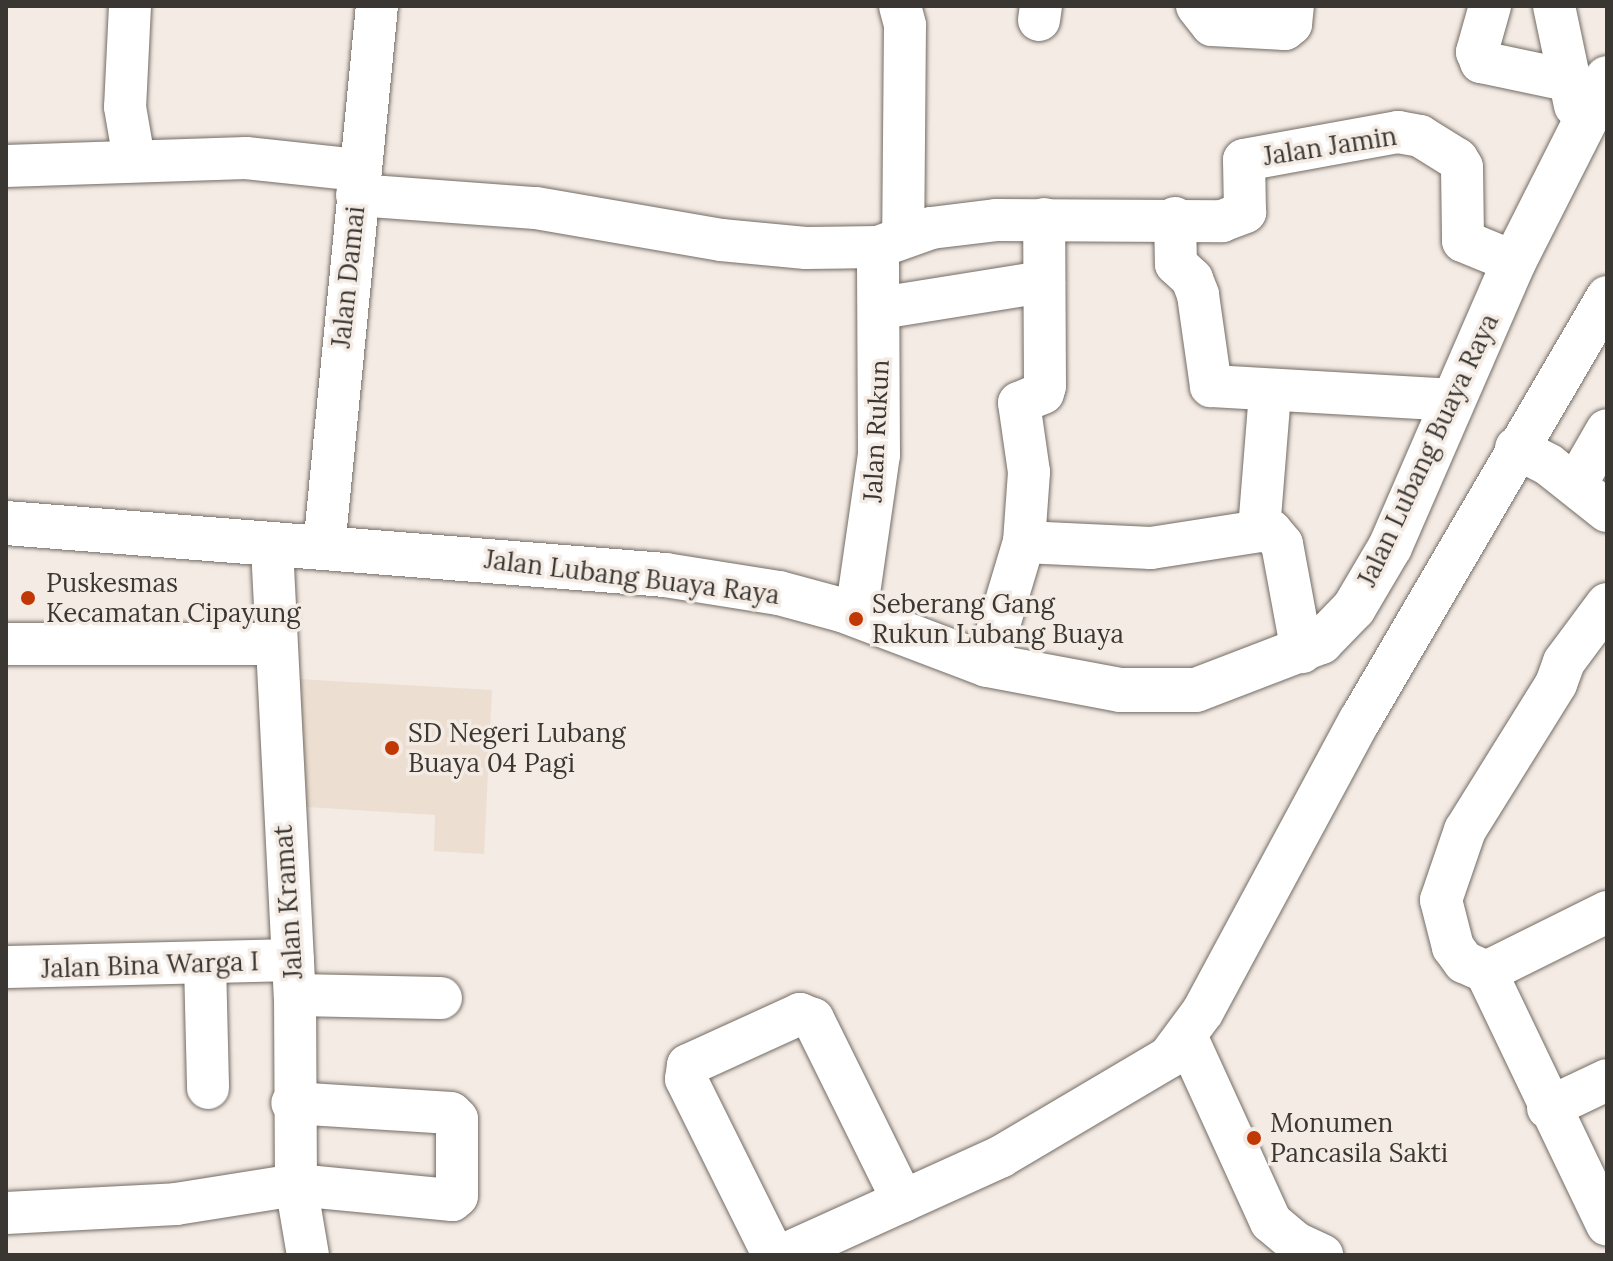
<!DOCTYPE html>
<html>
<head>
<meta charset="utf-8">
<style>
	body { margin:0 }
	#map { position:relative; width:1613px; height:1261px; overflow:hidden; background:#f4ebe4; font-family:Lora,serif }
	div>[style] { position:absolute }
	.built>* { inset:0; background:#ecded0 }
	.roads { filter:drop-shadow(0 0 2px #736c65) drop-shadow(0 0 2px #736c65) }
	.minor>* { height:42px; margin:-21px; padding:0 21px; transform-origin:21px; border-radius:21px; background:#fff }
	.major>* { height:44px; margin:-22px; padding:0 22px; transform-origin:22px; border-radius:22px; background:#fff }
	.dots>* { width:22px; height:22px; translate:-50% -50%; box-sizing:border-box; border:4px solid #f4ebe4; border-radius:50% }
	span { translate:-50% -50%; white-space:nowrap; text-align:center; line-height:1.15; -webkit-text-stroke:7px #f4ebe4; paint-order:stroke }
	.street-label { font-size:26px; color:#3a3733 }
	.poi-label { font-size:26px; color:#3a3733 }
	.left { translate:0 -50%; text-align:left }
	.frame { position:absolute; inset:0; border:8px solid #3a3733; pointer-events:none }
</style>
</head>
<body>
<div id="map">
	<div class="built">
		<i style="clip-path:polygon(298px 679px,492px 690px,484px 854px,434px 851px,435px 815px,291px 806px)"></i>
	</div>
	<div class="roads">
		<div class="minor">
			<i style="left:130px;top:6px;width:101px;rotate:92.8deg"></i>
			<i style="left:125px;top:107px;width:53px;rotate:80.2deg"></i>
			<i style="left:900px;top:6px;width:20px;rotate:75deg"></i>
			<i style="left:905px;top:25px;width:212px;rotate:90.5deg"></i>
			<i style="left:1197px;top:6px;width:24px;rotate:52deg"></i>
			<i style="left:1212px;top:25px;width:73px;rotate:3.1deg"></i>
			<i style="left:1285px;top:29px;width:8px;rotate:-40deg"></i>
			<i style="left:1291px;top:24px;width:18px;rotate:-84deg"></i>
			<i style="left:1490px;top:6px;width:48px;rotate:105.8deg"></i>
			<i style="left:1477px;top:52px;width:11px;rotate:68deg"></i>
			<i style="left:1481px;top:62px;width:92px;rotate:11.9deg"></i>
			<i style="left:1554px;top:6px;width:102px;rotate:78.1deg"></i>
			<i style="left:1039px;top:20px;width:14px;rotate:-82deg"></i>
			<i style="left:6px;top:166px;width:240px;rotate:-1.9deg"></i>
			<i style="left:246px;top:158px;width:114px;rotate:6.1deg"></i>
			<i style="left:357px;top:195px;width:179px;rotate:4.2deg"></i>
			<i style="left:536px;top:208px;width:188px;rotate:9.8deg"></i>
			<i style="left:721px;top:240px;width:85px;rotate:5.4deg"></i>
			<i style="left:806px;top:248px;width:72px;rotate:-0.8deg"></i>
			<i style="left:878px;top:247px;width:56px;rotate:-19.7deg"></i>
			<i style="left:931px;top:228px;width:65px;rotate:-7deg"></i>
			<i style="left:996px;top:220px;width:226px;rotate:0.3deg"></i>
			<i style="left:1222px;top:221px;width:25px;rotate:-21deg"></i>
			<i style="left:1245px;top:212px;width:52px;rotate:-91.1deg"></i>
			<i style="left:1244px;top:160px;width:157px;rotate:-10.3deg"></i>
			<i style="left:1398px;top:132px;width:22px;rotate:10deg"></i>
			<i style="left:1420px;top:136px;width:44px;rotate:31.9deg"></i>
			<i style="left:1457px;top:159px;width:9px;rotate:58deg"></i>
			<i style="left:1462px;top:167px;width:74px;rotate:89.2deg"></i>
			<i style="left:1463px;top:241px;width:55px;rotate:22.4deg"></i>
			<i style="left:1175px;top:218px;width:46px;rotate:88.8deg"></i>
			<i style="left:1176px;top:264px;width:22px;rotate:43deg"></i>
			<i style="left:1192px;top:279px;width:17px;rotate:69deg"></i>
			<i style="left:1198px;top:295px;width:92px;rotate:81.9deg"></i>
			<i style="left:1211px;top:386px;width:240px;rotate:3.3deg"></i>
			<i style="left:881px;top:308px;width:165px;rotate:-9.1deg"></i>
			<i style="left:1270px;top:393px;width:138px;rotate:94.6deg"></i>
			<i style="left:1259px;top:531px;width:12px"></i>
			<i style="left:1271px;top:531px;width:17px;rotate:50deg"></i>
			<i style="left:1282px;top:544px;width:110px;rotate:79.5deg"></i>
			<i style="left:1516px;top:448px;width:37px;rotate:27deg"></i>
			<i style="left:1549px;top:465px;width:74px;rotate:38.4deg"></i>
			<i style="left:1576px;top:484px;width:62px;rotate:-60.1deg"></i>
			<i style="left:1024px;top:542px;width:127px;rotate:2.7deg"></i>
			<i style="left:1151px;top:548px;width:109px;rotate:-8.9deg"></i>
			<i style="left:272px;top:547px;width:449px;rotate:87.1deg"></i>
			<i style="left:295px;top:995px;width:190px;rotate:89.7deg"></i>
			<i style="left:296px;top:1185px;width:71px;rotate:80.3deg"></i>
			<i style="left:324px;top:548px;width:545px;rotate:-84.42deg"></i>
			<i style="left:1607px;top:604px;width:72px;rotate:126.6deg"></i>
			<i style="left:1564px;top:662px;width:23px;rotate:110deg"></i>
			<i style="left:1556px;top:684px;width:172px;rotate:121.9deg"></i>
			<i style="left:1465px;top:830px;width:74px;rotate:108.9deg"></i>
			<i style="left:1441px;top:900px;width:49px;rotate:75.7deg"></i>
			<i style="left:1453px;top:947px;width:19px;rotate:54deg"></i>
			<i style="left:1464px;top:962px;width:24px;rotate:24deg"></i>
			<i style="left:1486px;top:972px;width:135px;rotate:-26.4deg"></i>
			<i style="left:856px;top:614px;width:161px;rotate:-81.8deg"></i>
			<i style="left:879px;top:455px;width:208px;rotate:-90.3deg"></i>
			<i style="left:6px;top:644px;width:269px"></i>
			<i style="left:987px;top:665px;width:128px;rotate:-73.3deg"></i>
			<i style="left:1024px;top:542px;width:70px;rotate:-85.9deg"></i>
			<i style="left:1029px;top:472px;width:70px;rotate:-98.2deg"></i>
			<i style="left:1019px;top:403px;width:26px;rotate:-23deg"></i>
			<i style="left:1043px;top:393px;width:7px;rotate:-74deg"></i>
			<i style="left:1045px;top:386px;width:167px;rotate:-90.3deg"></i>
			<i style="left:205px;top:963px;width:125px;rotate:88.6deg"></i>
			<i style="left:6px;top:967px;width:287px;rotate:-1.4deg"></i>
			<i style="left:1486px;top:972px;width:280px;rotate:64.4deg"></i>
			<i style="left:295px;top:995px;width:146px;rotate:1.2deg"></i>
			<i style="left:1187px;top:1038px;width:202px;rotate:65.5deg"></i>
			<i style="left:1271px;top:1222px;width:33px;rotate:40deg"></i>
			<i style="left:1296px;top:1243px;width:29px;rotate:25deg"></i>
			<i style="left:1548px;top:1108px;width:65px;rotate:-25.4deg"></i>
			<i style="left:903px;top:1201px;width:203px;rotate:-116.3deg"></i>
			<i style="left:813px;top:1019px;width:14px;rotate:-159deg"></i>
			<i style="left:800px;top:1014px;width:123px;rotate:155.5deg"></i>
			<i style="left:688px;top:1065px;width:14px;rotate:98deg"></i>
			<i style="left:686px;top:1079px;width:193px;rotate:63.6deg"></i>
			<i style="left:772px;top:1252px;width:9px;rotate:13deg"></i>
			<i style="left:781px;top:1254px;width:9px;rotate:-13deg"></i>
			<i style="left:790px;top:1252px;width:124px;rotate:-24.3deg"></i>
			<i style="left:903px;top:1201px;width:107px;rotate:-24.4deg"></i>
			<i style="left:1000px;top:1157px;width:196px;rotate:-30.6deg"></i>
			<i style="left:1169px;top:1057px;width:57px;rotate:-53.5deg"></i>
			<i style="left:1203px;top:1011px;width:331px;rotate:-61.7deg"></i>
			<i style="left:1360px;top:720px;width:490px;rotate:-59.7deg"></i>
			<i style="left:6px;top:1213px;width:170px;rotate:-3deg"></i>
			<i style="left:176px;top:1204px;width:121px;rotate:-9deg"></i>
			<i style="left:296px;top:1185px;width:157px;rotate:5.5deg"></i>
			<i style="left:452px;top:1200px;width:6px;rotate:-39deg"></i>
			<i style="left:457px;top:1196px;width:77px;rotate:-90deg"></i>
			<i style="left:457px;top:1119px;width:8px;rotate:-135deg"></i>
			<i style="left:451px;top:1113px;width:159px;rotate:-176.4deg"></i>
		</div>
		<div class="major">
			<i style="left:6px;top:523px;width:661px;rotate:4.51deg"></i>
			<i style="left:665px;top:575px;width:115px;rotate:9deg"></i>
			<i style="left:779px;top:593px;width:65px;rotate:15.1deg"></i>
			<i style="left:842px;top:610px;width:155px;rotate:20.8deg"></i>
			<i style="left:987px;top:665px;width:135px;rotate:10.6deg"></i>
			<i style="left:1120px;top:690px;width:76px"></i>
			<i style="left:1196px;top:690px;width:134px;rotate:-21deg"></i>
			<i style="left:1321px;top:642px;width:47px;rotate:-45.9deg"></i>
			<i style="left:1354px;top:608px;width:71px;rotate:-59.5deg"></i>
			<i style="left:1390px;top:547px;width:311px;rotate:-66.5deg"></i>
			<i style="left:1514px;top:262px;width:206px;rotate:-63.2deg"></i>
		</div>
	</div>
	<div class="dots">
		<i style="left:28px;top:598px;background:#c03803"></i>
		<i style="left:856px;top:619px;background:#c03803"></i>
		<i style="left:392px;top:748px;background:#c03803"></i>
		<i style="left:1254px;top:1138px;background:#c03803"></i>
	</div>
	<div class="street-label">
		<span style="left:1330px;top:146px;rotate:-9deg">Jalan Jamin</span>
		<span style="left:348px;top:277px;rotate:-84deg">Jalan Damai</span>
		<span style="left:876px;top:431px;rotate:-87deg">Jalan Rukun</span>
		<span style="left:1428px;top:450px;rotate:-65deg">Jalan Lubang Buaya Raya</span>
		<span style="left:632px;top:577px;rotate:7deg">Jalan Lubang Buaya Raya</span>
		<span style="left:288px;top:902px;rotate:-94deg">Jalan Kramat</span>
		<span style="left:150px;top:965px;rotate:-2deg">Jalan Bina Warga I</span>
	</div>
	<div class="poi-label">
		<span class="left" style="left:46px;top:598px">Puskesmas<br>Kecamatan Cipayung</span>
		<span class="left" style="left:872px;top:619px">Seberang Gang<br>Rukun Lubang Buaya</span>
		<span class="left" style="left:408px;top:748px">SD Negeri Lubang<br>Buaya 04 Pagi</span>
		<span class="left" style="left:1270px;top:1138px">Monumen<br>Pancasila Sakti</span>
	</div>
	<div class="frame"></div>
</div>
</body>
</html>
